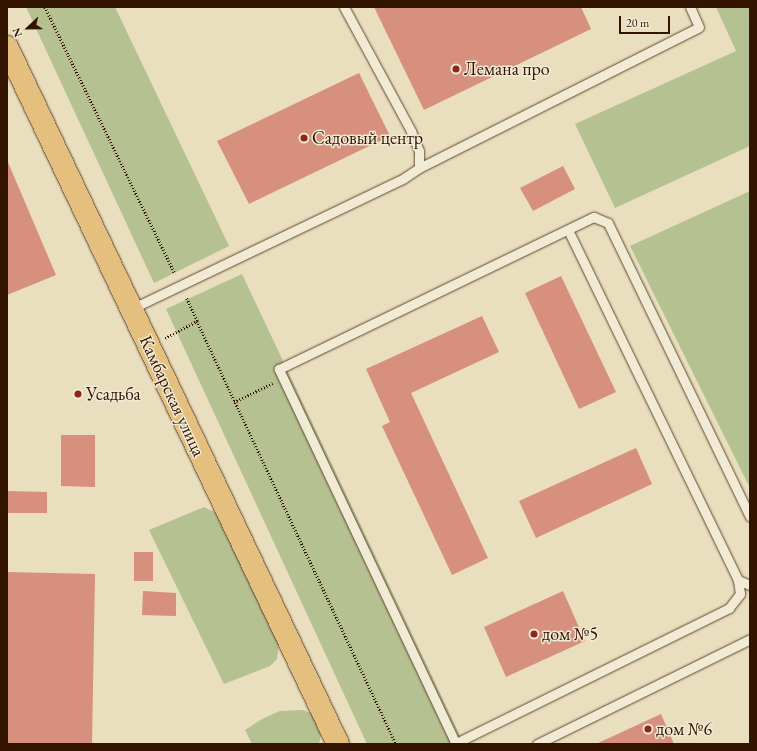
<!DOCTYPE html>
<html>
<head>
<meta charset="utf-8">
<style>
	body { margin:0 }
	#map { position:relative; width:757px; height:751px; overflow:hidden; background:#e9debd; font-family:"EB Garamond",serif }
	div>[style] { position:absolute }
	.green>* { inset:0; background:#b6c191 }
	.building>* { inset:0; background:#d6907d }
	.path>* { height:2.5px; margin-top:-1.25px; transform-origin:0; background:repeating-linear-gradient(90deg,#331401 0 1px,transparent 0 3px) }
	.roads { filter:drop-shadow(0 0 1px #604630) drop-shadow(0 0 1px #604630) }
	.lane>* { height:9px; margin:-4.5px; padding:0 4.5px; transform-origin:4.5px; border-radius:4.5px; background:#f1ead4 }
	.primary>* { height:22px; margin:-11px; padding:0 11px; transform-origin:11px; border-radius:11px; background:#e4bf7e }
	.dots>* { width:11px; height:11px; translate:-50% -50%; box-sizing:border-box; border:2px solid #f1ead4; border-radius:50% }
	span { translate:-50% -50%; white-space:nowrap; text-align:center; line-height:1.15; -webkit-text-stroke:3px #f1ead4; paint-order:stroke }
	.poi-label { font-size:18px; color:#331401 }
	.left { translate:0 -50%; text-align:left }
	.street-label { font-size:18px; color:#331401 }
	.frame { position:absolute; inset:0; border:8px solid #331401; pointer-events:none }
	.north { position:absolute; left:8px; top:8px; width:40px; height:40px; -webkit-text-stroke:3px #f1ead4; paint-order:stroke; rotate:248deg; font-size:11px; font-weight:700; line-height:16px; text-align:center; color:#331401 }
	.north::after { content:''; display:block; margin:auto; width:14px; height:18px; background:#331401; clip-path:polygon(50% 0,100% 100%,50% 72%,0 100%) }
	.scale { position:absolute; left:619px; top:16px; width:51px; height:18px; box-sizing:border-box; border:2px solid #331401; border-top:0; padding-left:5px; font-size:12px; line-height:14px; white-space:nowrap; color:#331401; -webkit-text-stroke:3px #f1ead4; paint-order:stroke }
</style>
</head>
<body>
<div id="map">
	<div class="green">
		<i style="clip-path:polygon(26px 7px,115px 7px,229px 246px,154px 283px)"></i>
		<i style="clip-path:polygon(716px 7px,750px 7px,750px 146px,615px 208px,575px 124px,736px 51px)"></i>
		<i style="clip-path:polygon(750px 191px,750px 488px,630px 246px)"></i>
		<i style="clip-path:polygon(242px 274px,464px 744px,367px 744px,166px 309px)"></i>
		<i style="clip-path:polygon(204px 507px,216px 513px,279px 641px,277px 659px,270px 666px,224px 684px,149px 530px)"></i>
		<i style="clip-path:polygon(303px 710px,312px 714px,317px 723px,321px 735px,319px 744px,252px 744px,245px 730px,264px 718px,280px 711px)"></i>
	</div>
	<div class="building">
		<i style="clip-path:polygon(374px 7px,581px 7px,591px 29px,424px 110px)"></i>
		<i style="clip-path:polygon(359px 73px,390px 136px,249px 204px,217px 141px)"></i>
		<i style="clip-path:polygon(7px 160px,56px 275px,7px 295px)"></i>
		<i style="clip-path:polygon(563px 166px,575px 189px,533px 211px,520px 188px)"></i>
		<i style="clip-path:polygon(561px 276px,616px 392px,579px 409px,525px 293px)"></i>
		<i style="clip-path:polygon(482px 316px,499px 352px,411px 393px,488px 558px,452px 575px,382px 426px,390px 422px,366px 369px)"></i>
		<i style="clip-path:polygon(61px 435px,95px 435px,95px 487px,61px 486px)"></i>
		<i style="clip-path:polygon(636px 448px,652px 484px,536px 538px,519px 501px)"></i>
		<i style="clip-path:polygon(7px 491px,47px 492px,47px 513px,7px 513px)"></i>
		<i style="clip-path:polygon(134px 552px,153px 552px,153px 581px,134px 581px)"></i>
		<i style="clip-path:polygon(7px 572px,95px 574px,92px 744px,7px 744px)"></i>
		<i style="clip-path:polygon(143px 591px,176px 593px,176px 616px,142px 615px)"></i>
		<i style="clip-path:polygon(563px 591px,585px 641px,506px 677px,484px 627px)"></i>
		<i style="clip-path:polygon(661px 714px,674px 744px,596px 744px)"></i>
	</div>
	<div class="path">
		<i style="left:45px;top:7px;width:297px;rotate:64deg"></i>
		<i style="left:197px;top:321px;width:467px;rotate:64.8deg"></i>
		<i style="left:165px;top:338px;width:36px;rotate:-28deg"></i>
		<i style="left:197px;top:321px;width:26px;rotate:-115deg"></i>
		<i style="left:234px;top:402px;width:43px;rotate:-26deg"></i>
	</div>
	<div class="roads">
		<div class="lane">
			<i style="left:419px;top:168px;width:313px;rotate:-26.7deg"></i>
			<i style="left:699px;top:27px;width:22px;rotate:-114deg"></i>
			<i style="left:131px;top:309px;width:303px;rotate:-25.6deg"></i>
			<i style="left:404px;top:178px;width:18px;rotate:-34deg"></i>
			<i style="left:419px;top:168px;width:17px;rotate:-90deg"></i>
			<i style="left:419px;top:151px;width:22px;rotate:-112deg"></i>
			<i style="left:411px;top:131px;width:141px;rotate:-118.4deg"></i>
			<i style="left:738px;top:580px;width:13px;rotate:23deg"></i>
			<i style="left:454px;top:744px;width:307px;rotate:-26.3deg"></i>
			<i style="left:729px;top:608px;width:18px;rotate:-52deg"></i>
			<i style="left:740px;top:594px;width:14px;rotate:-98deg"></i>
			<i style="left:738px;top:580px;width:389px;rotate:-115.9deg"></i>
			<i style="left:456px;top:744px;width:415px;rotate:-115.3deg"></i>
			<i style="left:279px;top:369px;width:350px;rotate:-25.8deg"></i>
			<i style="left:594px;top:217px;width:15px;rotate:23deg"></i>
			<i style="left:608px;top:223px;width:326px;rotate:64.2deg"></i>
			<i style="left:537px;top:744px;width:237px;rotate:-26.2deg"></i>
		</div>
		<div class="primary">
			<i style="left:7px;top:47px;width:772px;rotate:64.6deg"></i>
		</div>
	</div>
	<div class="dots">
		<i style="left:456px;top:69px;background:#8f2418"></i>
		<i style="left:304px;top:138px;background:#8f2418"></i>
		<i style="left:78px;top:394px;background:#8f2418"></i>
		<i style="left:534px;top:634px;background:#8f2418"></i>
		<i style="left:648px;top:729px;background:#8f2418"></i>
	</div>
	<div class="poi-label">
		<span class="left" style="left:464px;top:69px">Лемана про</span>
		<span class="left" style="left:312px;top:138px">Садовый центр</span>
		<span class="left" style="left:86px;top:394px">Усадьба</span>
		<span class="left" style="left:542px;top:634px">дом №5</span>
		<span class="left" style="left:656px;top:729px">дом №6</span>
	</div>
	<div class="street-label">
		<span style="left:172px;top:396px;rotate:65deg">Камбарская улица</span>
	</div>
	<div class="frame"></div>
	<div class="north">N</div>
	<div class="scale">20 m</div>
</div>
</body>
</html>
